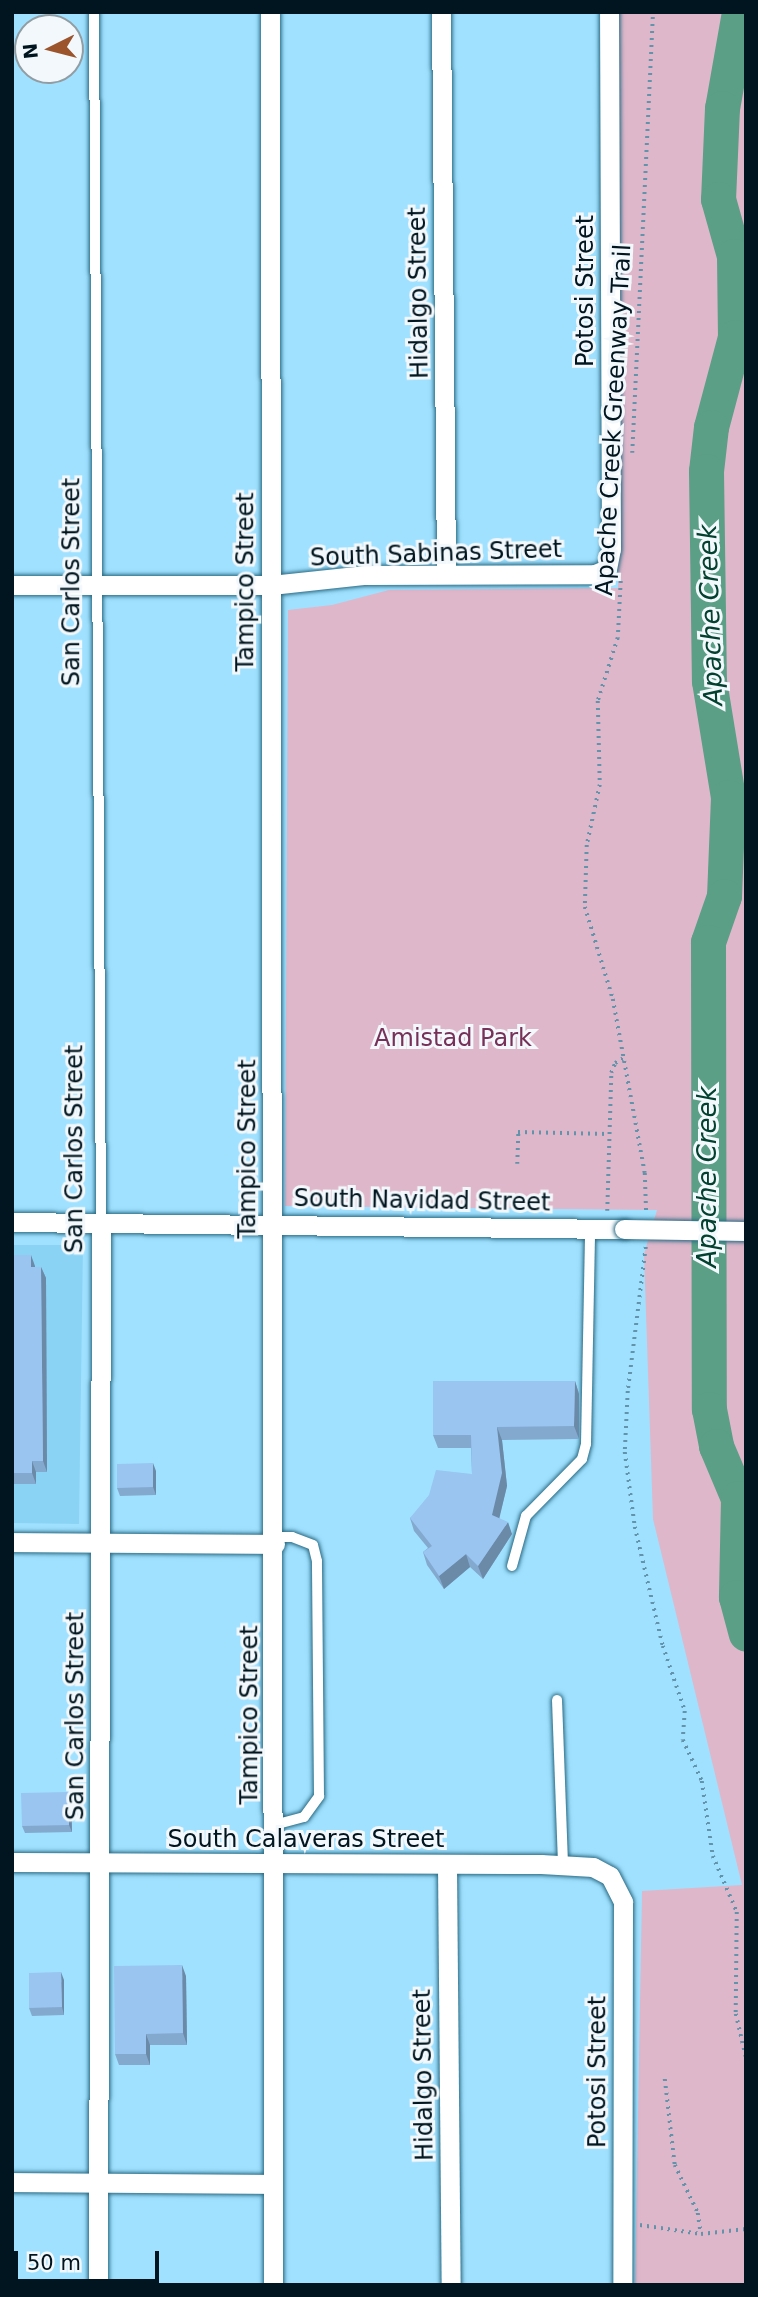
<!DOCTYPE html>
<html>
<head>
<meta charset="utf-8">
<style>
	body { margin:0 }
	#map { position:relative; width:758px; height:2297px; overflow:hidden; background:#a0e1ff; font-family:"DejaVu Sans",sans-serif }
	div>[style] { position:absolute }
	.built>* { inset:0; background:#8ad3f5 }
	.green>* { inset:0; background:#dfb7ca }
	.river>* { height:35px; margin:-17.5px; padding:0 17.5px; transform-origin:17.5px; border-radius:17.5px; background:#5a9f86 }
	.path>* { height:3.5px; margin-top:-1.75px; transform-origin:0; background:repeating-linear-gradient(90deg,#6393aa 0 2px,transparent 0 7px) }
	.roads { filter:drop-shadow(0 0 2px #296a84) drop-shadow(0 0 2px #296a84) }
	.lane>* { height:10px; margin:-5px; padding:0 5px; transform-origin:5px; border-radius:5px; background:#fff }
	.street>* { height:19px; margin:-9.5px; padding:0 9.5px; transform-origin:9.5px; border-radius:9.5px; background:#fff }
	.bridges { filter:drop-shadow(0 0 2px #296a84) drop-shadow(0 0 2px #296a84) }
	.street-bridge>* { height:19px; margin:-9.5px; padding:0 9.5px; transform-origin:9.5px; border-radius:9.5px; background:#fff }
	.wall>* { inset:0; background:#84a9ce }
	.shaded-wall>* { inset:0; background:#6b8aa8 }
	.building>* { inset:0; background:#99c5f0 }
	span { translate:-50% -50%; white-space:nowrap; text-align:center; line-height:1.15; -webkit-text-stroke:6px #f2f8fb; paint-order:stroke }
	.street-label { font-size:24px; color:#00151f }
	.park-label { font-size:24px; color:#773058 }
	.water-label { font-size:26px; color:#024130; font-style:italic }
	.frame { position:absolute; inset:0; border:14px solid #00151f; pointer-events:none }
	.north { position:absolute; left:14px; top:14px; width:70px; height:70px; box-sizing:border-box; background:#f2f8fb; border:2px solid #919da3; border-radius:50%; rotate:264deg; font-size:19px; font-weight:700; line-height:28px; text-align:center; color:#00151f }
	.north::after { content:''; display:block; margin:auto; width:24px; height:32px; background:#9b542c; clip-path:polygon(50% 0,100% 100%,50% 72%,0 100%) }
	.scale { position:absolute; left:14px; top:2251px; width:145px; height:32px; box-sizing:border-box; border:4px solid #00151f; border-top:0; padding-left:9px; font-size:21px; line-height:24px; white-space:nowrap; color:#00151f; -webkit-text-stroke:5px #f2f8fb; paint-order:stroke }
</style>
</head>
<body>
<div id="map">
	<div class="built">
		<i style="clip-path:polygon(12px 1245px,83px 1245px,79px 1524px,12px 1523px)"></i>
	</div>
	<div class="green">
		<i style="clip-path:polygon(619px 12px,746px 12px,746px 2285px,635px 2285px,642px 1891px,742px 1885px,653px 1519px,644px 1254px,657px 1210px,285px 1206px,288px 610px,332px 605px,389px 590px,618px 588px)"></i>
	</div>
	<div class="river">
		<i style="left:739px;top:12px;width:97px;rotate:100deg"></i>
		<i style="left:722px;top:108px;width:91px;rotate:92.5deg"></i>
		<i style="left:718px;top:199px;width:59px;rotate:74.3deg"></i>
		<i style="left:734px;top:256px;width:81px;rotate:89.3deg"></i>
		<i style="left:735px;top:337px;width:93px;rotate:104.9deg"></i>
		<i style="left:711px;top:427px;width:44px;rotate:96.5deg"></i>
		<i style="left:706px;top:471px;width:210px;rotate:89.2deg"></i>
		<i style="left:709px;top:681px;width:118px;rotate:80.7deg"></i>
		<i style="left:728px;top:797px;width:99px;rotate:92.3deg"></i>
		<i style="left:724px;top:896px;width:49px;rotate:109.2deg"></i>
		<i style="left:708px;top:942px;width:467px;rotate:89.9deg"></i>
		<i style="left:709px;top:1409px;width:38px;rotate:79deg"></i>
		<i style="left:716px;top:1446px;width:56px;rotate:67.1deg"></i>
		<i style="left:738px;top:1498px;width:99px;rotate:91.2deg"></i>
		<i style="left:736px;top:1597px;width:38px;rotate:75deg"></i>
	</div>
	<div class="path">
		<i style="left:632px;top:453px;width:441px;rotate:-87.3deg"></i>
		<i style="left:621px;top:581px;width:57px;rotate:93deg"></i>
		<i style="left:618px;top:638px;width:66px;rotate:107.6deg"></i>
		<i style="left:598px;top:701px;width:84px;rotate:88.6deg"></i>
		<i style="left:600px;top:785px;width:61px;rotate:102.2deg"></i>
		<i style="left:587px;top:845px;width:62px;rotate:91.8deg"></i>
		<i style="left:585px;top:907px;width:96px;rotate:73.1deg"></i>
		<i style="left:613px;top:999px;width:177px;rotate:79.6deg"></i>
		<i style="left:645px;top:1173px;width:38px;rotate:88deg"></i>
		<i style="left:517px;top:1164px;width:32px;rotate:-88deg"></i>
		<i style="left:518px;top:1132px;width:91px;rotate:1.3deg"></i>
		<i style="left:607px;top:1211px;width:138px;rotate:-88.3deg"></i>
		<i style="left:611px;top:1073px;width:11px;rotate:-68deg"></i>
		<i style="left:615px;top:1063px;width:10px;rotate:-29deg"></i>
		<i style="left:646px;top:1247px;width:145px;rotate:97.1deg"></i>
		<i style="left:628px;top:1391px;width:61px;rotate:92.8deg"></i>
		<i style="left:625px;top:1452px;width:76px;rotate:82.4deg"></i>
		<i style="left:635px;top:1527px;width:122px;rotate:76.8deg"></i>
		<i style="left:663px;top:1646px;width:69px;rotate:71.3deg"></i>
		<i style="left:685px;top:1711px;width:29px;rotate:94deg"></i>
		<i style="left:683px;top:1740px;width:45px;rotate:65.1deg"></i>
		<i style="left:702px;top:1781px;width:76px;rotate:81.7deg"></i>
		<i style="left:713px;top:1856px;width:61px;rotate:66.8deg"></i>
		<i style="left:737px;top:1912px;width:102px;rotate:90.6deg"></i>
		<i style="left:736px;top:2014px;width:44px;rotate:76.9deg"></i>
		<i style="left:665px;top:2079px;width:87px;rotate:83.4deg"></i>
		<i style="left:675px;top:2165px;width:53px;rotate:64.4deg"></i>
		<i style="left:698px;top:2213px;width:21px;rotate:82deg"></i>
		<i style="left:640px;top:2225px;width:62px;rotate:8.4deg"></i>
		<i style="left:701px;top:2234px;width:45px;rotate:-6.3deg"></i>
	</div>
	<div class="roads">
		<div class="lane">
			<i style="left:94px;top:12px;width:1210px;rotate:89.67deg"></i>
			<i style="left:512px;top:1566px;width:52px;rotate:-74.4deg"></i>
			<i style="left:526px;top:1516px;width:80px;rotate:-45.5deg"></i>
			<i style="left:582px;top:1459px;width:16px;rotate:-75deg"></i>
			<i style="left:586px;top:1444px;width:215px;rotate:-88.9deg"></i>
			<i style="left:557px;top:1700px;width:165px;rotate:87.9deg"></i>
			<i style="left:274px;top:1825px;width:31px;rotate:-15deg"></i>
			<i style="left:304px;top:1817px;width:26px;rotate:-54deg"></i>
			<i style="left:319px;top:1796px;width:235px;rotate:-90.5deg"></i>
			<i style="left:317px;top:1561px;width:16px;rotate:-104deg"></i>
			<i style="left:313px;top:1545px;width:22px;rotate:-159deg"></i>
			<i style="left:292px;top:1537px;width:17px;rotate:180deg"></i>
		</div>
		<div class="street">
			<i style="left:270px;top:12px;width:2273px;rotate:89.92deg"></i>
			<i style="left:441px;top:12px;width:562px;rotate:89.49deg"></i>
			<i style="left:12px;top:585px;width:259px"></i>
			<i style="left:271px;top:585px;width:95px;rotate:-6.1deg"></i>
			<i style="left:365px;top:575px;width:230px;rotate:-0.2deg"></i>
			<i style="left:595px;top:574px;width:13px;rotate:-23deg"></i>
			<i style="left:607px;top:569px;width:20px;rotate:-79deg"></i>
			<i style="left:611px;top:549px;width:537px;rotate:-90.21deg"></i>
			<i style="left:12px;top:1222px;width:612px;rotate:0.66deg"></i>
			<i style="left:12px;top:1542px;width:263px;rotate:0.4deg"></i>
			<i style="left:12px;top:1862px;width:529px;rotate:0.22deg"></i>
			<i style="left:541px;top:1864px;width:52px;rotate:3.3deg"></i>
			<i style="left:593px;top:1867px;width:19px;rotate:28deg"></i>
			<i style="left:610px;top:1876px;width:29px;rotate:63deg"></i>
			<i style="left:623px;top:1902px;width:383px;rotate:90.1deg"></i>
			<i style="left:447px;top:1865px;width:420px;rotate:89.5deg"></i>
			<i style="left:12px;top:2182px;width:261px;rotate:0.4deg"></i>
			<i style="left:98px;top:2285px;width:1063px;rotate:-89.84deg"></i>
		</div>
	</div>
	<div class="bridges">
		<div class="street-bridge">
			<i style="left:624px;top:1229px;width:122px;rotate:0.9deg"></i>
		</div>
	</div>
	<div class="wall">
		<i style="clip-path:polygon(12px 1255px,35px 1267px,41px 1267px,46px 1278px,47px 1472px,36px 1472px,36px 1484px,12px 1484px)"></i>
		<i style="clip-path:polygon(575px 1381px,579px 1394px,579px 1439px,502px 1440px,507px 1486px,499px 1518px,512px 1534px,483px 1579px,470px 1567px,444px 1589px,427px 1565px,423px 1552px,428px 1548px,414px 1531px,410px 1518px,472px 1474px,471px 1448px,438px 1448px,433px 1435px)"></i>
		<i style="clip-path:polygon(156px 1471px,156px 1495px,120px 1496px,117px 1488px)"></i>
		<i style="clip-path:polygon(71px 1800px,72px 1832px,25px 1833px,22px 1826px)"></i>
		<i style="clip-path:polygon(186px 1976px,187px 2045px,150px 2045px,150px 2065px,119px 2065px,115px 2054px)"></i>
		<i style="clip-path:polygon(64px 1980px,64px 2015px,32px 2016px,29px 2008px)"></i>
	</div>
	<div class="shaded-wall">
		<i style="clip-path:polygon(31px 1255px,35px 1266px,35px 1278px,31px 1267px)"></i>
		<i style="clip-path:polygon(41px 1267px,46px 1278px,47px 1472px,43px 1461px)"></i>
		<i style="clip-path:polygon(575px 1381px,579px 1394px,579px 1439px,574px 1426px)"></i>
		<i style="clip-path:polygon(497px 1427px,502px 1440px,507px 1486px,497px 1528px,492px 1515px)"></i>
		<i style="clip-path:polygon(32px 1461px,36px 1472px,36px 1484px,32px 1473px)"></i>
		<i style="clip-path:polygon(153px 1463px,156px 1471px,156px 1495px,153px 1487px)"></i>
		<i style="clip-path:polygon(508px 1522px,512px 1534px,483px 1579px,478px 1566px)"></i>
		<i style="clip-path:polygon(466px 1554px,470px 1567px,444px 1589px,439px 1576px)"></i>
		<i style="clip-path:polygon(69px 1792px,71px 1800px,72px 1832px,69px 1825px)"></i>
		<i style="clip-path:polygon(182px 1965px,186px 1976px,187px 2045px,183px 2033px)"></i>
		<i style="clip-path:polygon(61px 1972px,64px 1980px,64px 2015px,62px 2007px)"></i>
		<i style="clip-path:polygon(146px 2034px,150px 2045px,150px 2065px,146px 2054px)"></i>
	</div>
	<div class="building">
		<i style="clip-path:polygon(12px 1255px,31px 1255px,31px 1267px,41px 1267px,43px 1461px,32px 1461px,32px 1473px,12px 1473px)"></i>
		<i style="clip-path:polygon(433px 1381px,575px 1381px,574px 1426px,497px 1427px,502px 1473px,492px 1515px,508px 1522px,478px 1566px,466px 1554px,439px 1576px,423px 1552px,432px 1546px,410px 1518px,429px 1495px,436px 1470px,472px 1474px,471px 1435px,433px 1435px)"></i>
		<i style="clip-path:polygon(153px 1463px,153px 1487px,117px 1488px,117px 1464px)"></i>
		<i style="clip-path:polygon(69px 1792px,69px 1825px,22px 1826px,21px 1793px)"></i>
		<i style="clip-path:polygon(182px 1965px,183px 2033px,146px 2034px,146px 2054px,115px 2054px,114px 1966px)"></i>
		<i style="clip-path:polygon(61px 1972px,62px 2007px,29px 2008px,29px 1973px)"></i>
	</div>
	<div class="street-label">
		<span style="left:586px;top:291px;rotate:-90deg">Potosi Street</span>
		<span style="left:419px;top:293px;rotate:-91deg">Hidalgo Street</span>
		<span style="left:614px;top:420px;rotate:-87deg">Apache Creek Greenway Trail</span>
		<span style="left:436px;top:554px;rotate:-2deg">South Sabinas Street</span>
		<span style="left:72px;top:582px;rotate:-90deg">San Carlos Street</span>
		<span style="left:246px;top:582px;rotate:-90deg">Tampico Street</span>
		<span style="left:75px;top:1149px;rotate:-90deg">San Carlos Street</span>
		<span style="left:248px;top:1149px;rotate:-90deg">Tampico Street</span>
		<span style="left:422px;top:1201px;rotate:1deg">South Navidad Street</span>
		<span style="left:250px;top:1715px;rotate:-90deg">Tampico Street</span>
		<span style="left:76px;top:1716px;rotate:-90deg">San Carlos Street</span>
		<span style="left:306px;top:1840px">South Calaveras Street</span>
		<span style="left:598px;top:2072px;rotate:-90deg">Potosi Street</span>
		<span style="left:424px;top:2075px;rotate:-91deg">Hidalgo Street</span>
	</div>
	<div class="park-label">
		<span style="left:453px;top:1039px">Amistad Park</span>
	</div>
	<div class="water-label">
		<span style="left:711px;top:615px;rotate:-92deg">Apache Creek</span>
		<span style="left:708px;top:1177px;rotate:-90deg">Apache Creek</span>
	</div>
	<div class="frame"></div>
	<div class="north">N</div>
	<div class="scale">50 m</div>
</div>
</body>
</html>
